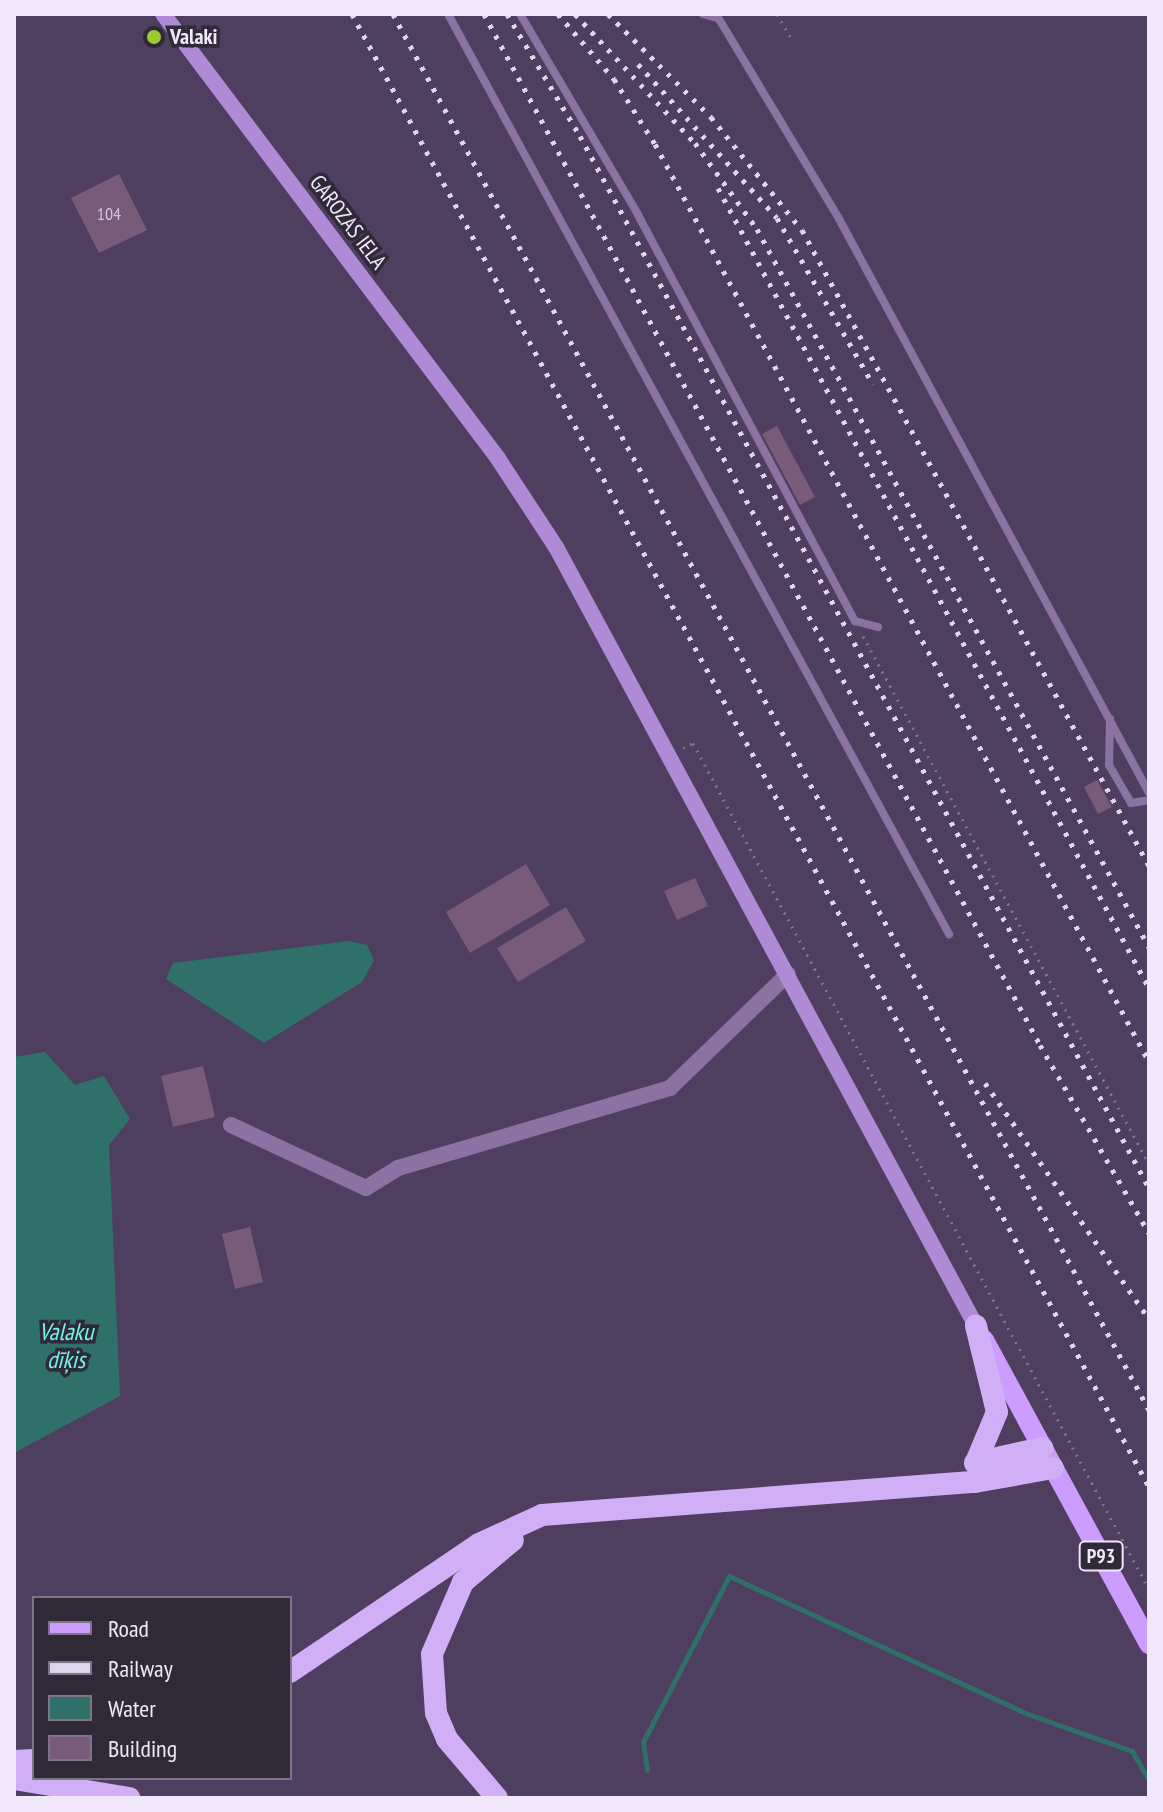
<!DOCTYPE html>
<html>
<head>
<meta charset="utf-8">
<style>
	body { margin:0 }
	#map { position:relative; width:1163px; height:1812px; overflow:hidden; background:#4e3e5f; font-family:"PT Sans Narrow",sans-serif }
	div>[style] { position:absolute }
	.water>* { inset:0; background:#2f7069 }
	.stream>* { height:5px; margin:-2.5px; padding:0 2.5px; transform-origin:2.5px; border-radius:2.5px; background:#2f7069 }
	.building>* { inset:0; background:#785b79 }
	.path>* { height:3px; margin-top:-1.5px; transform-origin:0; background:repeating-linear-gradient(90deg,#817390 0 2px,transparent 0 8px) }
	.service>* { height:8px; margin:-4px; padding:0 4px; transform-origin:4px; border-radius:4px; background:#8a73a3 }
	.minor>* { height:16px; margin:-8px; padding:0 8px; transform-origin:8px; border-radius:8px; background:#8a73a3 }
	.secondary>* { height:16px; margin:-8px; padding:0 8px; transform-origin:8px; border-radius:8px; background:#af8bd7 }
	.primary>* { height:20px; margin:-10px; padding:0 10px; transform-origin:10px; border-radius:10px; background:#cc9dfe }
	.trunk>* { height:22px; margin:-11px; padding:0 11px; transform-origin:11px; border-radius:11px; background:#d0aff6 }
	.rail>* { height:5px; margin-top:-2.5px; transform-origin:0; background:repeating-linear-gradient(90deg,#e0d6eb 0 4px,transparent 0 12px) }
	.dots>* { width:22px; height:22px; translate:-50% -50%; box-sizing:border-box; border:4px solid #302938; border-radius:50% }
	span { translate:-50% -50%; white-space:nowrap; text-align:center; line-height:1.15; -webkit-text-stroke:7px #302938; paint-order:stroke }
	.number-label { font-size:18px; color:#d2c4da }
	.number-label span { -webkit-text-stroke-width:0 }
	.shield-label span { padding:2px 6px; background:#302938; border:2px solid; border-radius:6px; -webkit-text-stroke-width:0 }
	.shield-label { font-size:20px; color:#f0e7fb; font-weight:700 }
	.poi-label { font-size:22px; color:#f0e7fb; font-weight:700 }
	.left { translate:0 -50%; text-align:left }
	.street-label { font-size:22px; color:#f0e7fb }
	.water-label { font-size:24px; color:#71f5e7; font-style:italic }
	.frame { position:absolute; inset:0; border:16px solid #f0e7fb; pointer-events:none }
	.legend { position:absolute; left:32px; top:1596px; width:260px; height:184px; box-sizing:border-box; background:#302938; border:2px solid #7d7586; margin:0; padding:10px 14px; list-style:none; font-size:24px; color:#f0e7fb }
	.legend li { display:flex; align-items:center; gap:16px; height:40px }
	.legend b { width:40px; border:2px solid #7d7586 }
</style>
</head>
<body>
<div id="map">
	<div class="water">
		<i style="clip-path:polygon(349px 941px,367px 945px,374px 960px,362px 982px,264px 1043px,166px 979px,173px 963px)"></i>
		<i style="clip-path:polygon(45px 1052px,75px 1085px,104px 1076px,130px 1119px,109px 1145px,120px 1396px,14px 1453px,14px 1057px)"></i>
	</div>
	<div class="stream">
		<i style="left:647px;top:1770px;width:28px;rotate:-98deg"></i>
		<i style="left:643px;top:1742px;width:187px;rotate:-62.6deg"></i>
		<i style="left:729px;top:1576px;width:329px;rotate:24.8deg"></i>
		<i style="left:1028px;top:1714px;width:110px;rotate:19.6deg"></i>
		<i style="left:1132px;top:1751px;width:34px;rotate:60deg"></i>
	</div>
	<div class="building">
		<i style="clip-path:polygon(119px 174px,147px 230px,99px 253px,71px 198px)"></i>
		<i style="clip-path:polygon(777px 426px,815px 497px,800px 505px,762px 434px)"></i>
		<i style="clip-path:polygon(1097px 780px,1112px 807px,1098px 814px,1084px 787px)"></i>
		<i style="clip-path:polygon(526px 864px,550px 905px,470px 953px,446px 912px)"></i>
		<i style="clip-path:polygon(695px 878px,708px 906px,677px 920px,664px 891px)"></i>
		<i style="clip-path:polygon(566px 907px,586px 941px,518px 982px,497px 948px)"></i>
		<i style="clip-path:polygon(203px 1066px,215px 1117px,173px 1127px,161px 1076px)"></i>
		<i style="clip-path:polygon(250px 1227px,263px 1282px,235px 1289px,222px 1234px)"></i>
	</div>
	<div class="path">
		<i style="left:777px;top:14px;width:32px;rotate:60deg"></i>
		<i style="left:863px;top:636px;width:600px;rotate:61.56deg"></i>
		<i style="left:683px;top:748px;width:11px;rotate:-27deg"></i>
		<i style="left:693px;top:743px;width:961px;rotate:61.68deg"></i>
	</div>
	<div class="service">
		<i style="left:448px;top:14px;width:1048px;rotate:61.43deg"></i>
		<i style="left:520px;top:14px;width:231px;rotate:59.5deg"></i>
		<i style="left:637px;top:213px;width:463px;rotate:61.9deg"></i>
		<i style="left:855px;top:621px;width:24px;rotate:15deg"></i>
		<i style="left:703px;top:14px;width:15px;rotate:16deg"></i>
		<i style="left:716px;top:14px;width:237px;rotate:59deg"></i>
		<i style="left:838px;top:217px;width:655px;rotate:61.63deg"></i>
		<i style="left:1110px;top:719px;width:46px;rotate:91.2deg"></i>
		<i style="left:1109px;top:765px;width:44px;rotate:59.9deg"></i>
		<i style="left:1131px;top:803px;width:18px;rotate:-9deg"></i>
	</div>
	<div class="minor">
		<i style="left:231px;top:1125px;width:149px;rotate:25deg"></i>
		<i style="left:366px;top:1188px;width:38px;rotate:-32deg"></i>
		<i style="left:398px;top:1168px;width:284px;rotate:-16.4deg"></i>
		<i style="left:670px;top:1088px;width:164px;rotate:-44deg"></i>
	</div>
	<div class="secondary">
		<i style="left:163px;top:14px;width:555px;rotate:52.99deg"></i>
		<i style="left:497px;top:457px;width:108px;rotate:56.8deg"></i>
		<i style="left:556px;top:547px;width:885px;rotate:61.67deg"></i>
	</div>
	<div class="primary">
		<i style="left:984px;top:1340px;width:346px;rotate:61.5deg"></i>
	</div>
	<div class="trunk">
		<i style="left:976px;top:1462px;width:54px;rotate:-67.2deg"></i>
		<i style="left:997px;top:1412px;width:89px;rotate:-103.7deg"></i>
		<i style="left:975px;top:1463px;width:69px;rotate:-12.6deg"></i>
		<i style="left:290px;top:1672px;width:228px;rotate:-34.1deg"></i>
		<i style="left:479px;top:1544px;width:69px;rotate:-24.7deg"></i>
		<i style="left:542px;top:1515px;width:434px;rotate:-4.4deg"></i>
		<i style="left:975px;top:1482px;width:79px;rotate:-10.2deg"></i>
		<i style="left:14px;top:1761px;width:20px;rotate:-3deg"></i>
		<i style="left:14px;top:1779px;width:117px;rotate:9.4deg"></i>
		<i style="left:497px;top:1798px;width:77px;rotate:-130.3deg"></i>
		<i style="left:447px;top:1739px;width:28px;rotate:-113deg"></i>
		<i style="left:436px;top:1713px;width:59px;rotate:-93.9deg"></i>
		<i style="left:432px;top:1654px;width:78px;rotate:-66.7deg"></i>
		<i style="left:463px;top:1582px;width:65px;rotate:-40deg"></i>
	</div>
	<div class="rail">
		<i style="left:352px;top:14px;width:1675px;rotate:61.58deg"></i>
		<i style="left:393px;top:14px;width:1588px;rotate:61.56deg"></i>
		<i style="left:484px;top:14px;width:1171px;rotate:61.66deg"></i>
		<i style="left:1040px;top:1045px;width:217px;rotate:59.9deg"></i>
		<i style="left:507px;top:14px;width:142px;rotate:59.1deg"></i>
		<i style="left:580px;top:136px;width:1196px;rotate:61.59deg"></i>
		<i style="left:558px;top:14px;width:86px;rotate:49.3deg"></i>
		<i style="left:614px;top:79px;width:77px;rotate:57.8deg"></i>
		<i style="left:655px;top:144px;width:1042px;rotate:61.71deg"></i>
		<i style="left:575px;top:14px;width:176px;rotate:47.1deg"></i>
		<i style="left:695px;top:143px;width:106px;rotate:54.2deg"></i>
		<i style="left:757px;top:229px;width:818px;rotate:61.37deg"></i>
		<i style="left:608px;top:14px;width:146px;rotate:45deg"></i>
		<i style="left:711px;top:117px;width:145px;rotate:51.2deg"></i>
		<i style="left:802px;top:230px;width:725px;rotate:61.38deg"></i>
		<i style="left:638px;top:64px;width:207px;rotate:47.9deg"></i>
		<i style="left:777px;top:218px;width:192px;rotate:60deg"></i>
		<i style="left:718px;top:188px;width:909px;rotate:61.69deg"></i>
		<i style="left:985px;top:1083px;width:287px;rotate:55.2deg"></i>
	</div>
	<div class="dots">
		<i style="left:154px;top:37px;background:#9cca31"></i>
	</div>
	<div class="number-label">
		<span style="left:109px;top:214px">104</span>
	</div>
	<div class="shield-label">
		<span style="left:1101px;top:1556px">P93</span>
	</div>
	<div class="poi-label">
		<span class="left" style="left:170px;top:37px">Valaki</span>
	</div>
	<div class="street-label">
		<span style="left:348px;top:222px;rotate:53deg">GAROZAS IELA</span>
	</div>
	<div class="water-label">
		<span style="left:66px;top:1346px">Valaku<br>dīķis</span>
	</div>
	<div class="frame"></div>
	<ul class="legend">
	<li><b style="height:10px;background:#cc9dfe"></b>Road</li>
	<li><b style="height:10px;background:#e0d6eb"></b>Railway</li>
	<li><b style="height:22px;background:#2f7069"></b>Water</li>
	<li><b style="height:22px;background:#785b79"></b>Building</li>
	</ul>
</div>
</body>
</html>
